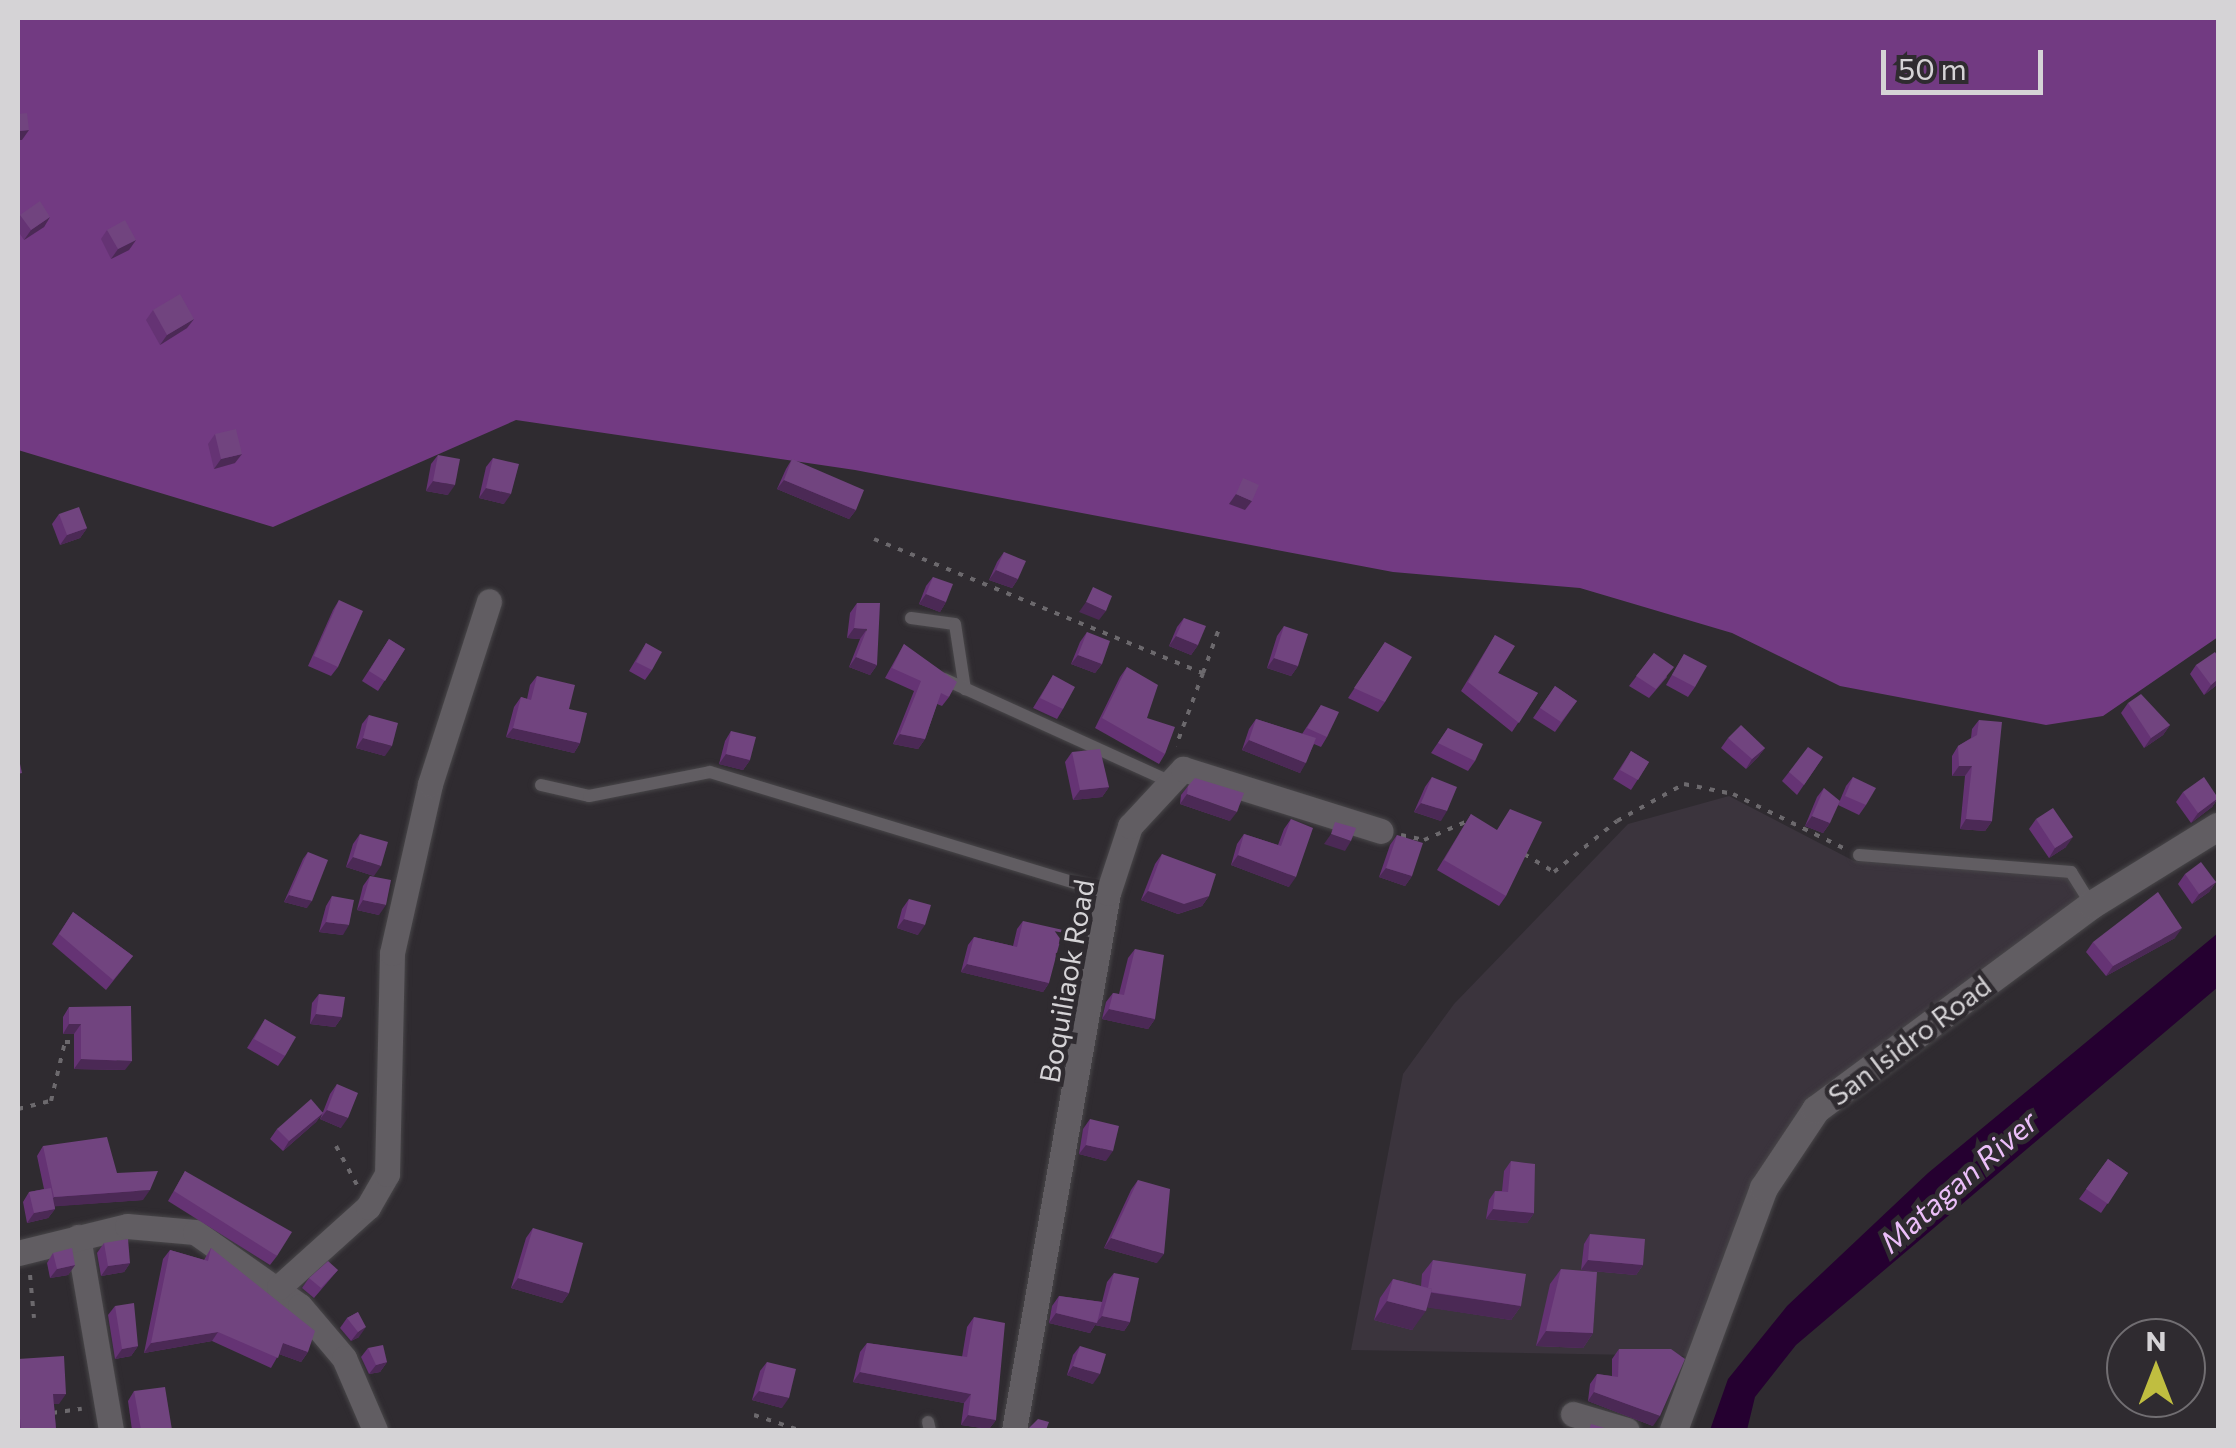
<!DOCTYPE html>
<html>
<head>
<meta charset="utf-8">
<style>
	body { margin:0 }
	#map { position:relative; width:2236px; height:1448px; overflow:hidden; background:#2f2b30; font-family:Commissioner,sans-serif }
	div>[style] { position:absolute }
	.built>* { inset:0; background:#3b343d }
	.forest>* { inset:0; background:#723a82 }
	.water>* { inset:0; background:#250030 }
	.path>* { height:4px; margin-top:-2px; transform-origin:0; background:repeating-linear-gradient(90deg,#6c696d 0 5px,transparent 0 13px) }
	.roads { filter:drop-shadow(0 0 2px #484649) drop-shadow(0 0 2px #484649) }
	.service>* { height:12px; margin:-6px; padding:0 6px; transform-origin:6px; border-radius:6px; background:#615d62 }
	.minor>* { height:25px; margin:-12.5px; padding:0 12.5px; transform-origin:12.5px; border-radius:12.5px; background:#615d62 }
	.tertiary>* { height:28px; margin:-14px; padding:0 14px; transform-origin:14px; border-radius:14px; background:#615d62 }
	.wall>* { inset:0; background:#653374 }
	.shaded-wall>* { inset:0; background:#4b2955 }
	.building>* { inset:0; background:#71447f }
	span { translate:-50% -50%; white-space:nowrap; text-align:center; line-height:1.15; -webkit-text-stroke:9px #2f2b30; paint-order:stroke }
	.street-label { font-size:28px; color:#d5d3d6 }
	.water-label { font-size:30px; color:#ebbef9; font-style:italic }
	.frame { position:absolute; inset:0; border:20px solid #d5d3d6; pointer-events:none }
	.north { position:absolute; left:2106px; top:1318px; width:100px; height:100px; box-sizing:border-box; background:#2f2b30; border:2px solid #716e72; border-radius:50%; rotate:0deg; font-size:28px; font-weight:700; line-height:40px; text-align:center; color:#d5d3d6 }
	.north::after { content:''; display:block; margin:auto; width:35px; height:45px; background:#c0be40; clip-path:polygon(50% 0,100% 100%,50% 72%,0 100%) }
	.scale { position:absolute; left:1881px; top:50px; width:162px; height:45px; box-sizing:border-box; border:5px solid #d5d3d6; border-top:0; padding-left:12px; font-size:30px; line-height:35px; white-space:nowrap; color:#d5d3d6; -webkit-text-stroke:8px #2f2b30; paint-order:stroke }
</style>
</head>
<body>
<div id="map">
	<div class="built">
		<i style="clip-path:polygon(1729px 796px,1854px 861px,2067px 876px,2081px 899px,1807px 1105px,1689px 1356px,1351px 1350px,1403px 1074px,1454px 1004px,1628px 824px)"></i>
	</div>
	<div class="forest">
		<i style="clip-path:polygon(18px 18px,2218px 18px,2218px 637px,2103px 716px,2046px 725px,1840px 686px,1732px 633px,1580px 588px,1393px 572px,855px 470px,516px 420px,273px 527px,18px 450px)"></i>
	</div>
	<div class="water">
		<i style="clip-path:polygon(2218px 933px,2218px 987px,1796px 1345px,1755px 1397px,1747px 1430px,1710px 1430px,1728px 1379px,1787px 1306px,1928px 1173px)"></i>
	</div>
	<div class="path">
		<i style="left:874px;top:539px;width:355px;rotate:22.2deg"></i>
		<i style="left:1203px;top:673px;width:78px;rotate:110.3deg"></i>
		<i style="left:1203px;top:673px;width:50px;rotate:-70.1deg"></i>
		<i style="left:1401px;top:835px;width:24px;rotate:12deg"></i>
		<i style="left:1424px;top:840px;width:48px;rotate:-23.4deg"></i>
		<i style="left:1524px;top:854px;width:35px;rotate:31deg"></i>
		<i style="left:1554px;top:872px;width:81px;rotate:-39deg"></i>
		<i style="left:1617px;top:821px;width:77px;rotate:-28.9deg"></i>
		<i style="left:1684px;top:784px;width:50px;rotate:11.5deg"></i>
		<i style="left:1733px;top:794px;width:123px;rotate:26.1deg"></i>
		<i style="left:18px;top:1109px;width:34px;rotate:-14deg"></i>
		<i style="left:51px;top:1101px;width:61px;rotate:-76.7deg"></i>
		<i style="left:65px;top:1042px;width:10px"></i>
		<i style="left:336px;top:1146px;width:44px;rotate:61.7deg"></i>
		<i style="left:30px;top:1275px;width:43px;rotate:84.7deg"></i>
		<i style="left:52px;top:1413px;width:30px;rotate:-8deg"></i>
		<i style="left:754px;top:1415px;width:47px;rotate:18.4deg"></i>
	</div>
	<div class="roads">
		<div class="service">
			<i style="left:911px;top:618px;width:44px;rotate:7.8deg"></i>
			<i style="left:955px;top:624px;width:66px;rotate:81.3deg"></i>
			<i style="left:944px;top:679px;width:242px;rotate:24.4deg"></i>
			<i style="left:541px;top:785px;width:49px;rotate:12.9deg"></i>
			<i style="left:589px;top:796px;width:123px;rotate:-11.2deg"></i>
			<i style="left:710px;top:772px;width:416px;rotate:16.9deg"></i>
			<i style="left:1859px;top:855px;width:213px;rotate:4.6deg"></i>
			<i style="left:2071px;top:872px;width:39px;rotate:58deg"></i>
			<i style="left:928px;top:1422px;width:8px;rotate:76deg"></i>
		</div>
		<div class="minor">
			<i style="left:78px;top:1237px;width:196px;rotate:80.3deg"></i>
			<i style="left:18px;top:1253px;width:112px;rotate:-13.9deg"></i>
			<i style="left:127px;top:1226px;width:68px;rotate:5deg"></i>
			<i style="left:195px;top:1232px;width:128px;rotate:35.2deg"></i>
			<i style="left:300px;top:1306px;width:68px;rotate:49.8deg"></i>
			<i style="left:344px;top:1358px;width:78px;rotate:66.7deg"></i>
			<i style="left:279px;top:1287px;width:120px;rotate:-42deg"></i>
			<i style="left:368px;top:1207px;width:38px;rotate:-60deg"></i>
			<i style="left:387px;top:1174px;width:221px;rotate:-88.7deg"></i>
			<i style="left:392px;top:953px;width:173px;rotate:-77.3deg"></i>
			<i style="left:430px;top:784px;width:192px;rotate:-72.1deg"></i>
			<i style="left:1573px;top:1414px;width:56px;rotate:16.5deg"></i>
			<i style="left:1014px;top:1430px;width:545px;rotate:-80.07deg"></i>
			<i style="left:1108px;top:893px;width:71px;rotate:-71.8deg"></i>
			<i style="left:1130px;top:826px;width:78px;rotate:-47.1deg"></i>
			<i style="left:1183px;top:769px;width:207px;rotate:17.4deg"></i>
		</div>
		<div class="tertiary">
			<i style="left:1674px;top:1430px;width:258px;rotate:-69.6deg"></i>
			<i style="left:1764px;top:1188px;width:94px;rotate:-56.3deg"></i>
			<i style="left:1816px;top:1110px;width:344px;rotate:-36.6deg"></i>
			<i style="left:2092px;top:905px;width:148px;rotate:-31.8deg"></i>
		</div>
	</div>
	<div class="wall">
		<i style="clip-path:polygon(20px 215px,50px 217px,44px 227px,24px 240px,18px 231px,18px 219px)"></i>
		<i style="clip-path:polygon(107px 230px,136px 240px,129px 250px,111px 259px,101px 239px)"></i>
		<i style="clip-path:polygon(153px 310px,194px 319px,187px 328px,160px 345px,146px 320px)"></i>
		<i style="clip-path:polygon(215px 434px,235px 463px,214px 469px,208px 444px)"></i>
		<i style="clip-path:polygon(438px 455px,448px 495px,426px 491px,431px 464px)"></i>
		<i style="clip-path:polygon(493px 458px,504px 504px,479px 498px,486px 467px)"></i>
		<i style="clip-path:polygon(792px 459px,856px 510px,849px 519px,777px 489px,786px 469px)"></i>
		<i style="clip-path:polygon(59px 514px,87px 528px,80px 538px,60px 545px,52px 524px)"></i>
		<i style="clip-path:polygon(1004px 552px,1018px 579px,1012px 588px,989px 580px,997px 562px)"></i>
		<i style="clip-path:polygon(933px 577px,946px 602px,940px 612px,919px 604px,926px 586px)"></i>
		<i style="clip-path:polygon(339px 600px,338px 667px,331px 676px,308px 666px,333px 610px)"></i>
		<i style="clip-path:polygon(857px 603px,877px 665px,870px 675px,849px 667px,860px 639px,847px 638px,850px 613px)"></i>
		<i style="clip-path:polygon(1184px 618px,1198px 645px,1191px 655px,1169px 646px,1177px 627px)"></i>
		<i style="clip-path:polygon(1284px 626px,1298px 666px,1291px 676px,1267px 668px,1277px 636px)"></i>
		<i style="clip-path:polygon(1087px 632px,1102px 664px,1095px 673px,1071px 664px,1080px 642px)"></i>
		<i style="clip-path:polygon(1495px 635px,1498px 673px,1538px 693px,1512px 732px,1461px 691px)"></i>
		<i style="clip-path:polygon(389px 639px,405px 649px,378px 691px,362px 681px)"></i>
		<i style="clip-path:polygon(1385px 642px,1385px 702px,1378px 712px,1348px 698px)"></i>
		<i style="clip-path:polygon(646px 643px,652px 670px,645px 680px,629px 671px)"></i>
		<i style="clip-path:polygon(904px 644px,949px 697px,942px 706px,937px 704px,925px 739px,918px 749px,893px 744px,914px 691px,885px 678px)"></i>
		<i style="clip-path:polygon(1654px 653px,1667px 677px,1649px 698px,1629px 686px)"></i>
		<i style="clip-path:polygon(1684px 654px,1695px 687px,1688px 697px,1666px 685px)"></i>
		<i style="clip-path:polygon(2218px 657px,2218px 684px,2204px 695px,2190px 674px,2196px 665px)"></i>
		<i style="clip-path:polygon(1127px 667px,1147px 718px,1165px 754px,1159px 764px,1095px 728px,1120px 677px)"></i>
		<i style="clip-path:polygon(1053px 675px,1063px 709px,1057px 719px,1033px 708px)"></i>
		<i style="clip-path:polygon(537px 676px,569px 709px,580px 743px,574px 753px,506px 737px,514px 707px,521px 697px,527px 699px,530px 685px)"></i>
		<i style="clip-path:polygon(1555px 686px,1577px 701px,1555px 732px,1533px 718px)"></i>
		<i style="clip-path:polygon(2128px 703px,2170px 725px,2163px 735px,2144px 748px,2121px 713px)"></i>
		<i style="clip-path:polygon(1321px 705px,1327px 737px,1321px 747px,1314px 744px,1300px 773px,1242px 750px,1249px 729px,1256px 719px,1302px 734px)"></i>
		<i style="clip-path:polygon(369px 715px,385px 756px,356px 748px,362px 724px)"></i>
		<i style="clip-path:polygon(1979px 720px,1992px 821px,1985px 831px,1960px 829px,1965px 776px,1952px 776px,1952px 756px,1958px 746px,1971px 738px,1972px 729px)"></i>
		<i style="clip-path:polygon(1448px 728px,1475px 761px,1468px 771px,1431px 753px)"></i>
		<i style="clip-path:polygon(731px 731px,750px 760px,743px 770px,719px 764px,725px 741px)"></i>
		<i style="clip-path:polygon(1728px 738px,1765px 748px,1758px 757px,1746px 769px,1721px 748px)"></i>
		<i style="clip-path:polygon(1631px 751px,1649px 762px,1631px 790px,1613px 779px)"></i>
		<i style="clip-path:polygon(1072px 752px,1109px 787px,1102px 797px,1073px 800px,1065px 762px)"></i>
		<i style="clip-path:polygon(1823px 757px,1797px 795px,1782px 781px,1789px 772px)"></i>
		<i style="clip-path:polygon(1432px 777px,1441px 821px,1414px 812px,1425px 787px)"></i>
		<i style="clip-path:polygon(1853px 777px,1866px 805px,1859px 815px,1838px 805px,1846px 786px)"></i>
		<i style="clip-path:polygon(1188px 786px,1230px 821px,1180px 804px,1181px 795px)"></i>
		<i style="clip-path:polygon(1824px 788px,1830px 823px,1823px 833px,1805px 826px,1817px 797px)"></i>
		<i style="clip-path:polygon(2183px 792px,2218px 798px,2212px 807px,2191px 823px,2176px 802px)"></i>
		<i style="clip-path:polygon(1471px 814px,1506px 896px,1499px 906px,1437px 870px)"></i>
		<i style="clip-path:polygon(1291px 819px,1289px 887px,1231px 865px,1237px 844px,1244px 834px,1278px 845px,1284px 829px)"></i>
		<i style="clip-path:polygon(2036px 819px,2066px 847px,2049px 858px,2029px 829px)"></i>
		<i style="clip-path:polygon(360px 834px,374px 876px,346px 867px,353px 844px)"></i>
		<i style="clip-path:polygon(1397px 835px,1412px 876px,1405px 886px,1379px 877px,1390px 845px)"></i>
		<i style="clip-path:polygon(308px 852px,307px 908px,284px 902px,303px 859px)"></i>
		<i style="clip-path:polygon(1162px 854px,1209px 896px,1202px 906px,1178px 914px,1141px 900px,1155px 864px)"></i>
		<i style="clip-path:polygon(2185px 874px,2216px 882px,2209px 892px,2192px 904px,2178px 884px)"></i>
		<i style="clip-path:polygon(370px 876px,379px 915px,357px 910px,363px 886px)"></i>
		<i style="clip-path:polygon(332px 896px,343px 935px,319px 932px,326px 906px)"></i>
		<i style="clip-path:polygon(909px 899px,918px 935px,897px 928px,902px 909px)"></i>
		<i style="clip-path:polygon(73px 912px,133px 956px,106px 990px,52px 944px)"></i>
		<i style="clip-path:polygon(1023px 921px,1049px 983px,1043px 992px,961px 972px,968px 945px,974px 937px,1013px 946px,1017px 929px)"></i>
		<i style="clip-path:polygon(2175px 938px,2106px 976px,2086px 952px,2093px 942px)"></i>
		<i style="clip-path:polygon(1135px 949px,1155px 1019px,1148px 1029px,1102px 1019px,1106px 1002px,1113px 993px,1119px 994px,1128px 958px)"></i>
		<i style="clip-path:polygon(319px 994px,342px 1017px,335px 1027px,310px 1024px,312px 1003px)"></i>
		<i style="clip-path:polygon(69px 1007px,125px 1070px,74px 1069px,74px 1034px,63px 1034px,63px 1017px)"></i>
		<i style="clip-path:polygon(265px 1019px,285px 1056px,278px 1066px,247px 1048px)"></i>
		<i style="clip-path:polygon(337px 1084px,341px 1128px,320px 1119px,322px 1114px,316px 1122px,283px 1151px,270px 1139px,277px 1129px,323px 1112px,330px 1094px)"></i>
		<i style="clip-path:polygon(1090px 1119px,1106px 1161px,1079px 1154px,1083px 1129px)"></i>
		<i style="clip-path:polygon(43px 1146px,117px 1173px,143px 1200px,55px 1206px,55px 1209px,48px 1218px,27px 1223px,23px 1202px,29px 1192px,44px 1189px,37px 1156px)"></i>
		<i style="clip-path:polygon(2108px 1159px,2128px 1173px,2101px 1213px,2079px 1199px)"></i>
		<i style="clip-path:polygon(1511px 1161px,1534px 1213px,1527px 1223px,1486px 1219px,1489px 1200px,1495px 1191px,1502px 1191px,1504px 1171px)"></i>
		<i style="clip-path:polygon(185px 1171px,277px 1256px,270px 1265px,168px 1201px)"></i>
		<i style="clip-path:polygon(1138px 1180px,1157px 1263px,1104px 1248px,1131px 1190px)"></i>
		<i style="clip-path:polygon(533px 1228px,569px 1293px,562px 1303px,511px 1288px,526px 1238px)"></i>
		<i style="clip-path:polygon(1590px 1234px,1643px 1265px,1636px 1275px,1581px 1270px,1584px 1244px)"></i>
		<i style="clip-path:polygon(104px 1243px,130px 1263px,124px 1272px,101px 1276px,97px 1253px)"></i>
		<i style="clip-path:polygon(211px 1248px,308px 1352px,301px 1362px,279px 1354px,271px 1368px,212px 1341px,144px 1353px,163px 1259px,170px 1250px,204px 1260px)"></i>
		<i style="clip-path:polygon(53px 1253px,75px 1265px,68px 1275px,50px 1278px,47px 1263px)"></i>
		<i style="clip-path:polygon(1433px 1260px,1521px 1306px,1511px 1320px,1427px 1307px,1412px 1330px,1374px 1320px,1380px 1298px,1393px 1279px,1421px 1286px,1422px 1274px)"></i>
		<i style="clip-path:polygon(1561px 1269px,1593px 1333px,1583px 1348px,1536px 1346px,1550px 1284px)"></i>
		<i style="clip-path:polygon(338px 1270px,314px 1298px,302px 1288px,309px 1278px)"></i>
		<i style="clip-path:polygon(1114px 1273px,1130px 1322px,1124px 1331px,1095px 1325px,1090px 1333px,1049px 1323px,1052px 1306px,1059px 1296px,1102px 1302px,1107px 1282px)"></i>
		<i style="clip-path:polygon(115px 1306px,138px 1346px,131px 1356px,115px 1359px,108px 1315px)"></i>
		<i style="clip-path:polygon(358px 1312px,359px 1337px,351px 1341px,340px 1328px,347px 1318px)"></i>
		<i style="clip-path:polygon(974px 1317px,996px 1420px,989px 1429px,961px 1425px,964px 1403px,853px 1382px,860px 1352px,867px 1343px,962px 1357px,967px 1327px)"></i>
		<i style="clip-path:polygon(1080px 1346px,1093px 1384px,1067px 1375px,1073px 1355px)"></i>
		<i style="clip-path:polygon(368px 1348px,387px 1362px,380px 1372px,369px 1374px,361px 1357px)"></i>
		<i style="clip-path:polygon(1619px 1349px,1653px 1426px,1588px 1401px,1590px 1384px,1597px 1374px,1612px 1376px,1612px 1359px)"></i>
		<i style="clip-path:polygon(18px 1359px,59px 1404px,54px 1404px,56px 1430px,18px 1430px)"></i>
		<i style="clip-path:polygon(767px 1362px,782px 1408px,752px 1400px,760px 1371px)"></i>
		<i style="clip-path:polygon(134px 1391px,172px 1430px,132px 1430px,128px 1401px)"></i>
	</div>
	<div class="shaded-wall">
		<i style="clip-path:polygon(29px 130px,22px 140px,18px 140px,18px 131px)"></i>
		<i style="clip-path:polygon(50px 217px,44px 227px,24px 240px,31px 230px)"></i>
		<i style="clip-path:polygon(136px 240px,129px 250px,111px 259px,118px 249px)"></i>
		<i style="clip-path:polygon(194px 319px,187px 328px,160px 345px,167px 335px)"></i>
		<i style="clip-path:polygon(242px 454px,235px 463px,214px 469px,221px 459px)"></i>
		<i style="clip-path:polygon(784px 480px,856px 510px,849px 519px,777px 489px)"></i>
		<i style="clip-path:polygon(433px 481px,455px 485px,448px 495px,426px 491px)"></i>
		<i style="clip-path:polygon(486px 488px,511px 494px,504px 504px,479px 498px)"></i>
		<i style="clip-path:polygon(1236px 494px,1252px 501px,1245px 510px,1229px 504px)"></i>
		<i style="clip-path:polygon(87px 528px,80px 538px,60px 545px,67px 535px)"></i>
		<i style="clip-path:polygon(996px 570px,1018px 579px,1012px 588px,989px 580px)"></i>
		<i style="clip-path:polygon(926px 594px,946px 602px,940px 612px,919px 604px)"></i>
		<i style="clip-path:polygon(1086px 602px,1106px 611px,1099px 620px,1079px 612px)"></i>
		<i style="clip-path:polygon(854px 628px,867px 629px,860px 639px,847px 638px)"></i>
		<i style="clip-path:polygon(1176px 636px,1198px 645px,1191px 655px,1169px 646px)"></i>
		<i style="clip-path:polygon(1078px 655px,1102px 664px,1095px 673px,1071px 664px)"></i>
		<i style="clip-path:polygon(856px 657px,877px 665px,870px 675px,849px 667px)"></i>
		<i style="clip-path:polygon(1274px 658px,1298px 666px,1291px 676px,1267px 668px)"></i>
		<i style="clip-path:polygon(2218px 679px,2218px 684px,2204px 695px,2211px 685px)"></i>
		<i style="clip-path:polygon(2170px 725px,2163px 735px,2144px 748px,2151px 738px)"></i>
		<i style="clip-path:polygon(513px 728px,580px 743px,574px 753px,506px 737px)"></i>
		<i style="clip-path:polygon(900px 734px,925px 739px,918px 749px,893px 744px)"></i>
		<i style="clip-path:polygon(363px 738px,392px 746px,385px 756px,356px 748px)"></i>
		<i style="clip-path:polygon(1249px 740px,1306px 763px,1300px 773px,1242px 750px)"></i>
		<i style="clip-path:polygon(1765px 748px,1758px 757px,1746px 769px,1752px 759px)"></i>
		<i style="clip-path:polygon(726px 754px,750px 760px,743px 770px,719px 764px)"></i>
		<i style="clip-path:polygon(1959px 766px,1972px 766px,1965px 776px,1952px 776px)"></i>
		<i style="clip-path:polygon(1109px 787px,1102px 797px,1073px 800px,1080px 790px)"></i>
		<i style="clip-path:polygon(1187px 794px,1237px 812px,1230px 821px,1180px 804px)"></i>
		<i style="clip-path:polygon(2218px 798px,2212px 807px,2191px 823px,2198px 813px)"></i>
		<i style="clip-path:polygon(1421px 803px,1447px 811px,1441px 821px,1414px 812px)"></i>
		<i style="clip-path:polygon(1812px 816px,1830px 823px,1823px 833px,1805px 826px)"></i>
		<i style="clip-path:polygon(1966px 819px,1992px 821px,1985px 831px,1960px 829px)"></i>
		<i style="clip-path:polygon(1331px 834px,1351px 841px,1345px 851px,1324px 844px)"></i>
		<i style="clip-path:polygon(2073px 837px,2066px 847px,2049px 858px,2055px 848px)"></i>
		<i style="clip-path:polygon(1238px 855px,1296px 877px,1289px 887px,1231px 865px)"></i>
		<i style="clip-path:polygon(353px 857px,381px 866px,374px 876px,346px 867px)"></i>
		<i style="clip-path:polygon(1386px 868px,1412px 876px,1405px 886px,1379px 877px)"></i>
		<i style="clip-path:polygon(2216px 882px,2209px 892px,2192px 904px,2199px 894px)"></i>
		<i style="clip-path:polygon(1148px 891px,1209px 896px,1202px 906px,1178px 914px,1141px 900px)"></i>
		<i style="clip-path:polygon(289px 895px,312px 901px,307px 908px,284px 902px)"></i>
		<i style="clip-path:polygon(363px 900px,386px 905px,379px 915px,357px 910px)"></i>
		<i style="clip-path:polygon(904px 919px,925px 925px,918px 935px,897px 928px)"></i>
		<i style="clip-path:polygon(326px 922px,349px 925px,343px 935px,319px 932px)"></i>
		<i style="clip-path:polygon(2182px 928px,2175px 938px,2106px 976px,2113px 966px)"></i>
		<i style="clip-path:polygon(967px 964px,1049px 983px,1043px 992px,961px 972px)"></i>
		<i style="clip-path:polygon(1109px 1009px,1155px 1019px,1148px 1029px,1102px 1019px)"></i>
		<i style="clip-path:polygon(316px 1014px,342px 1017px,335px 1027px,310px 1024px)"></i>
		<i style="clip-path:polygon(69px 1024px,81px 1024px,74px 1034px,63px 1034px)"></i>
		<i style="clip-path:polygon(81px 1059px,132px 1061px,125px 1070px,74px 1069px)"></i>
		<i style="clip-path:polygon(327px 1110px,348px 1118px,341px 1128px,320px 1119px)"></i>
		<i style="clip-path:polygon(323px 1113px,316px 1122px,283px 1151px,289px 1141px)"></i>
		<i style="clip-path:polygon(1086px 1145px,1113px 1151px,1106px 1161px,1079px 1154px)"></i>
		<i style="clip-path:polygon(150px 1190px,143px 1200px,47px 1207px,54px 1197px)"></i>
		<i style="clip-path:polygon(55px 1209px,48px 1218px,27px 1223px,34px 1213px)"></i>
		<i style="clip-path:polygon(1493px 1209px,1534px 1213px,1527px 1223px,1486px 1219px)"></i>
		<i style="clip-path:polygon(1111px 1238px,1164px 1254px,1157px 1263px,1104px 1248px)"></i>
		<i style="clip-path:polygon(1588px 1260px,1643px 1265px,1636px 1275px,1581px 1270px)"></i>
		<i style="clip-path:polygon(130px 1263px,124px 1272px,101px 1276px,108px 1266px)"></i>
		<i style="clip-path:polygon(75px 1265px,68px 1275px,50px 1278px,57px 1269px)"></i>
		<i style="clip-path:polygon(518px 1278px,569px 1293px,562px 1303px,511px 1288px)"></i>
		<i style="clip-path:polygon(1427px 1292px,1521px 1306px,1511px 1320px,1417px 1306px)"></i>
		<i style="clip-path:polygon(1387px 1301px,1426px 1311px,1412px 1330px,1374px 1320px)"></i>
		<i style="clip-path:polygon(1056px 1313px,1096px 1323px,1102px 1316px,1130px 1322px,1124px 1331px,1095px 1325px,1090px 1333px,1049px 1323px)"></i>
		<i style="clip-path:polygon(366px 1327px,359px 1337px,351px 1341px,358px 1332px)"></i>
		<i style="clip-path:polygon(1546px 1331px,1593px 1333px,1583px 1348px,1536px 1346px)"></i>
		<i style="clip-path:polygon(218px 1332px,212px 1341px,144px 1353px,151px 1343px)"></i>
		<i style="clip-path:polygon(283px 1343px,308px 1352px,301px 1362px,276px 1353px)"></i>
		<i style="clip-path:polygon(138px 1346px,131px 1356px,115px 1359px,122px 1349px)"></i>
		<i style="clip-path:polygon(387px 1362px,380px 1372px,369px 1374px,376px 1365px)"></i>
		<i style="clip-path:polygon(1073px 1366px,1100px 1374px,1093px 1384px,1067px 1375px)"></i>
		<i style="clip-path:polygon(860px 1372px,971px 1394px,964px 1403px,853px 1382px)"></i>
		<i style="clip-path:polygon(759px 1391px,789px 1398px,782px 1408px,752px 1400px)"></i>
		<i style="clip-path:polygon(1594px 1392px,1660px 1416px,1653px 1426px,1588px 1401px)"></i>
		<i style="clip-path:polygon(53px 1394px,66px 1394px,59px 1404px,46px 1404px)"></i>
		<i style="clip-path:polygon(968px 1415px,996px 1420px,989px 1429px,961px 1425px)"></i>
	</div>
	<div class="building">
		<i style="clip-path:polygon(27px 113px,29px 130px,18px 131px,18px 114px)"></i>
		<i style="clip-path:polygon(40px 201px,50px 217px,31px 230px,20px 215px)"></i>
		<i style="clip-path:polygon(125px 220px,136px 240px,118px 249px,107px 230px)"></i>
		<i style="clip-path:polygon(180px 294px,194px 319px,167px 335px,153px 310px)"></i>
		<i style="clip-path:polygon(236px 429px,242px 454px,221px 459px,215px 434px)"></i>
		<i style="clip-path:polygon(438px 455px,460px 459px,455px 485px,433px 481px)"></i>
		<i style="clip-path:polygon(493px 458px,519px 464px,511px 494px,486px 488px)"></i>
		<i style="clip-path:polygon(792px 459px,864px 490px,856px 510px,784px 480px)"></i>
		<i style="clip-path:polygon(1243px 478px,1259px 485px,1252px 501px,1236px 494px)"></i>
		<i style="clip-path:polygon(79px 507px,87px 528px,67px 535px,59px 514px)"></i>
		<i style="clip-path:polygon(1004px 552px,1026px 561px,1018px 579px,996px 570px)"></i>
		<i style="clip-path:polygon(933px 577px,953px 584px,946px 602px,926px 594px)"></i>
		<i style="clip-path:polygon(1093px 587px,1112px 596px,1106px 611px,1086px 602px)"></i>
		<i style="clip-path:polygon(339px 600px,363px 611px,338px 667px,314px 656px)"></i>
		<i style="clip-path:polygon(857px 603px,880px 603px,877px 665px,856px 657px,867px 629px,854px 628px)"></i>
		<i style="clip-path:polygon(1184px 618px,1206px 626px,1198px 645px,1176px 636px)"></i>
		<i style="clip-path:polygon(1284px 626px,1308px 634px,1298px 666px,1274px 658px)"></i>
		<i style="clip-path:polygon(1087px 632px,1110px 641px,1102px 664px,1078px 655px)"></i>
		<i style="clip-path:polygon(1495px 635px,1515px 646px,1498px 673px,1538px 693px,1519px 723px,1468px 682px)"></i>
		<i style="clip-path:polygon(389px 639px,405px 649px,385px 681px,369px 671px)"></i>
		<i style="clip-path:polygon(1385px 642px,1412px 657px,1385px 702px,1354px 688px)"></i>
		<i style="clip-path:polygon(646px 643px,662px 652px,652px 670px,636px 662px)"></i>
		<i style="clip-path:polygon(904px 644px,957px 682px,949px 697px,941px 693px,925px 739px,900px 734px,921px 681px,892px 668px)"></i>
		<i style="clip-path:polygon(2215px 652px,2218px 657px,2218px 679px,2211px 685px,2196px 665px)"></i>
		<i style="clip-path:polygon(1654px 653px,1674px 667px,1656px 689px,1636px 676px)"></i>
		<i style="clip-path:polygon(1684px 654px,1707px 666px,1695px 687px,1672px 675px)"></i>
		<i style="clip-path:polygon(1127px 667px,1158px 685px,1147px 718px,1175px 727px,1165px 754px,1102px 718px)"></i>
		<i style="clip-path:polygon(1053px 675px,1075px 687px,1063px 709px,1040px 698px)"></i>
		<i style="clip-path:polygon(537px 676px,575px 685px,569px 709px,587px 713px,580px 743px,513px 728px,521px 697px,531px 700px)"></i>
		<i style="clip-path:polygon(1555px 686px,1577px 701px,1561px 722px,1540px 708px)"></i>
		<i style="clip-path:polygon(2141px 694px,2170px 725px,2151px 738px,2128px 703px)"></i>
		<i style="clip-path:polygon(1321px 705px,1339px 712px,1327px 737px,1307px 728px)"></i>
		<i style="clip-path:polygon(369px 715px,398px 723px,392px 746px,363px 738px)"></i>
		<i style="clip-path:polygon(1256px 719px,1316px 738px,1306px 763px,1249px 740px)"></i>
		<i style="clip-path:polygon(1979px 720px,2002px 722px,1992px 821px,1966px 819px,1972px 766px,1959px 766px,1958px 746px,1977px 735px)"></i>
		<i style="clip-path:polygon(1741px 725px,1765px 748px,1752px 759px,1728px 738px)"></i>
		<i style="clip-path:polygon(1448px 728px,1483px 744px,1475px 761px,1438px 743px)"></i>
		<i style="clip-path:polygon(731px 731px,756px 737px,750px 760px,726px 754px)"></i>
		<i style="clip-path:polygon(1808px 747px,1823px 757px,1804px 785px,1789px 772px)"></i>
		<i style="clip-path:polygon(1100px 749px,1109px 787px,1080px 790px,1072px 752px)"></i>
		<i style="clip-path:polygon(1631px 751px,1649px 762px,1638px 780px,1620px 770px)"></i>
		<i style="clip-path:polygon(18px 755px,22px 773px,18px 774px)"></i>
		<i style="clip-path:polygon(1432px 777px,1457px 787px,1447px 811px,1421px 803px)"></i>
		<i style="clip-path:polygon(1853px 777px,1876px 788px,1866px 805px,1845px 796px)"></i>
		<i style="clip-path:polygon(2204px 777px,2218px 798px,2198px 813px,2183px 792px)"></i>
		<i style="clip-path:polygon(1195px 778px,1244px 793px,1237px 812px,1187px 794px,1188px 786px)"></i>
		<i style="clip-path:polygon(1824px 788px,1840px 801px,1830px 823px,1812px 816px)"></i>
		<i style="clip-path:polygon(2053px 808px,2073px 837px,2055px 848px,2036px 819px)"></i>
		<i style="clip-path:polygon(1510px 809px,1542px 822px,1506px 896px,1444px 860px,1471px 814px,1497px 830px)"></i>
		<i style="clip-path:polygon(1291px 819px,1313px 828px,1296px 877px,1238px 855px,1244px 834px,1281px 846px)"></i>
		<i style="clip-path:polygon(1335px 822px,1356px 828px,1351px 841px,1331px 834px)"></i>
		<i style="clip-path:polygon(360px 834px,388px 842px,381px 866px,353px 857px)"></i>
		<i style="clip-path:polygon(1397px 835px,1423px 843px,1412px 876px,1386px 868px)"></i>
		<i style="clip-path:polygon(308px 852px,328px 860px,312px 901px,289px 895px)"></i>
		<i style="clip-path:polygon(1162px 854px,1216px 874px,1209px 896px,1184px 904px,1148px 891px)"></i>
		<i style="clip-path:polygon(2201px 862px,2216px 882px,2199px 894px,2185px 874px)"></i>
		<i style="clip-path:polygon(370px 876px,391px 880px,386px 905px,363px 900px)"></i>
		<i style="clip-path:polygon(2158px 892px,2182px 928px,2113px 966px,2093px 942px)"></i>
		<i style="clip-path:polygon(332px 896px,354px 900px,349px 925px,326px 922px)"></i>
		<i style="clip-path:polygon(909px 899px,931px 905px,925px 925px,904px 919px)"></i>
		<i style="clip-path:polygon(73px 912px,133px 956px,113px 980px,59px 934px)"></i>
		<i style="clip-path:polygon(1023px 921px,1063px 930px,1049px 983px,967px 964px,974px 937px,1017px 947px)"></i>
		<i style="clip-path:polygon(1135px 949px,1164px 955px,1155px 1019px,1109px 1009px,1113px 993px,1124px 995px)"></i>
		<i style="clip-path:polygon(319px 994px,345px 997px,342px 1017px,316px 1014px)"></i>
		<i style="clip-path:polygon(131px 1006px,132px 1061px,81px 1059px,81px 1024px,69px 1024px,69px 1007px)"></i>
		<i style="clip-path:polygon(265px 1019px,296px 1037px,285px 1056px,254px 1039px)"></i>
		<i style="clip-path:polygon(337px 1084px,358px 1093px,348px 1118px,327px 1110px)"></i>
		<i style="clip-path:polygon(311px 1099px,323px 1113px,289px 1141px,277px 1129px)"></i>
		<i style="clip-path:polygon(1090px 1119px,1119px 1126px,1113px 1151px,1086px 1145px)"></i>
		<i style="clip-path:polygon(107px 1137px,117px 1173px,158px 1171px,150px 1190px,54px 1197px,43px 1146px)"></i>
		<i style="clip-path:polygon(2108px 1159px,2128px 1173px,2108px 1204px,2086px 1189px)"></i>
		<i style="clip-path:polygon(1511px 1161px,1535px 1164px,1534px 1213px,1493px 1209px,1495px 1191px,1508px 1192px)"></i>
		<i style="clip-path:polygon(185px 1171px,292px 1232px,277px 1256px,174px 1191px)"></i>
		<i style="clip-path:polygon(1138px 1180px,1170px 1189px,1164px 1254px,1111px 1238px)"></i>
		<i style="clip-path:polygon(51px 1188px,55px 1209px,34px 1213px,29px 1192px)"></i>
		<i style="clip-path:polygon(533px 1228px,583px 1243px,569px 1293px,518px 1278px)"></i>
		<i style="clip-path:polygon(1590px 1234px,1645px 1239px,1643px 1265px,1588px 1260px)"></i>
		<i style="clip-path:polygon(128px 1239px,130px 1263px,108px 1266px,104px 1243px)"></i>
		<i style="clip-path:polygon(72px 1248px,75px 1265px,57px 1269px,53px 1253px)"></i>
		<i style="clip-path:polygon(211px 1248px,315px 1331px,308px 1352px,283px 1343px,278px 1358px,218px 1332px,151px 1343px,170px 1250px,208px 1261px)"></i>
		<i style="clip-path:polygon(1433px 1260px,1526px 1274px,1521px 1306px,1431px 1292px,1432px 1289px,1428px 1288px)"></i>
		<i style="clip-path:polygon(328px 1261px,338px 1270px,321px 1288px,309px 1278px)"></i>
		<i style="clip-path:polygon(1561px 1269px,1597px 1272px,1593px 1333px,1546px 1331px)"></i>
		<i style="clip-path:polygon(1114px 1273px,1139px 1278px,1130px 1322px,1102px 1316px)"></i>
		<i style="clip-path:polygon(1393px 1279px,1432px 1289px,1426px 1311px,1387px 1301px)"></i>
		<i style="clip-path:polygon(1059px 1296px,1102px 1302px,1097px 1323px,1056px 1313px)"></i>
		<i style="clip-path:polygon(134px 1303px,138px 1346px,122px 1349px,115px 1306px)"></i>
		<i style="clip-path:polygon(358px 1312px,366px 1327px,358px 1332px,347px 1318px)"></i>
		<i style="clip-path:polygon(974px 1317px,1005px 1323px,996px 1420px,968px 1415px,971px 1394px,860px 1372px,867px 1343px,967px 1357px)"></i>
		<i style="clip-path:polygon(383px 1345px,387px 1362px,376px 1365px,368px 1348px)"></i>
		<i style="clip-path:polygon(1080px 1346px,1106px 1354px,1100px 1374px,1073px 1366px)"></i>
		<i style="clip-path:polygon(1619px 1349px,1671px 1349px,1685px 1359px,1660px 1416px,1594px 1392px,1597px 1374px,1618px 1377px)"></i>
		<i style="clip-path:polygon(64px 1356px,66px 1394px,53px 1394px,56px 1430px,21px 1430px,18px 1396px,18px 1359px)"></i>
		<i style="clip-path:polygon(767px 1362px,796px 1369px,789px 1398px,759px 1391px)"></i>
		<i style="clip-path:polygon(165px 1387px,172px 1430px,141px 1430px,134px 1391px)"></i>
		<i style="clip-path:polygon(1038px 1419px,1049px 1422px,1046px 1430px,1027px 1430px)"></i>
		<i style="clip-path:polygon(1591px 1424px,1611px 1430px,1589px 1430px)"></i>
	</div>
	<div class="street-label">
		<span style="left:1066px;top:981px;rotate:-80deg">Boquiliaok Road</span>
		<span style="left:1909px;top:1040px;rotate:-37deg">San Isidro Road</span>
	</div>
	<div class="water-label">
		<span style="left:1958px;top:1181px;rotate:-41deg">Matagan River</span>
	</div>
	<div class="frame"></div>
	<div class="north">N</div>
	<div class="scale">50 m</div>
</div>
</body>
</html>
